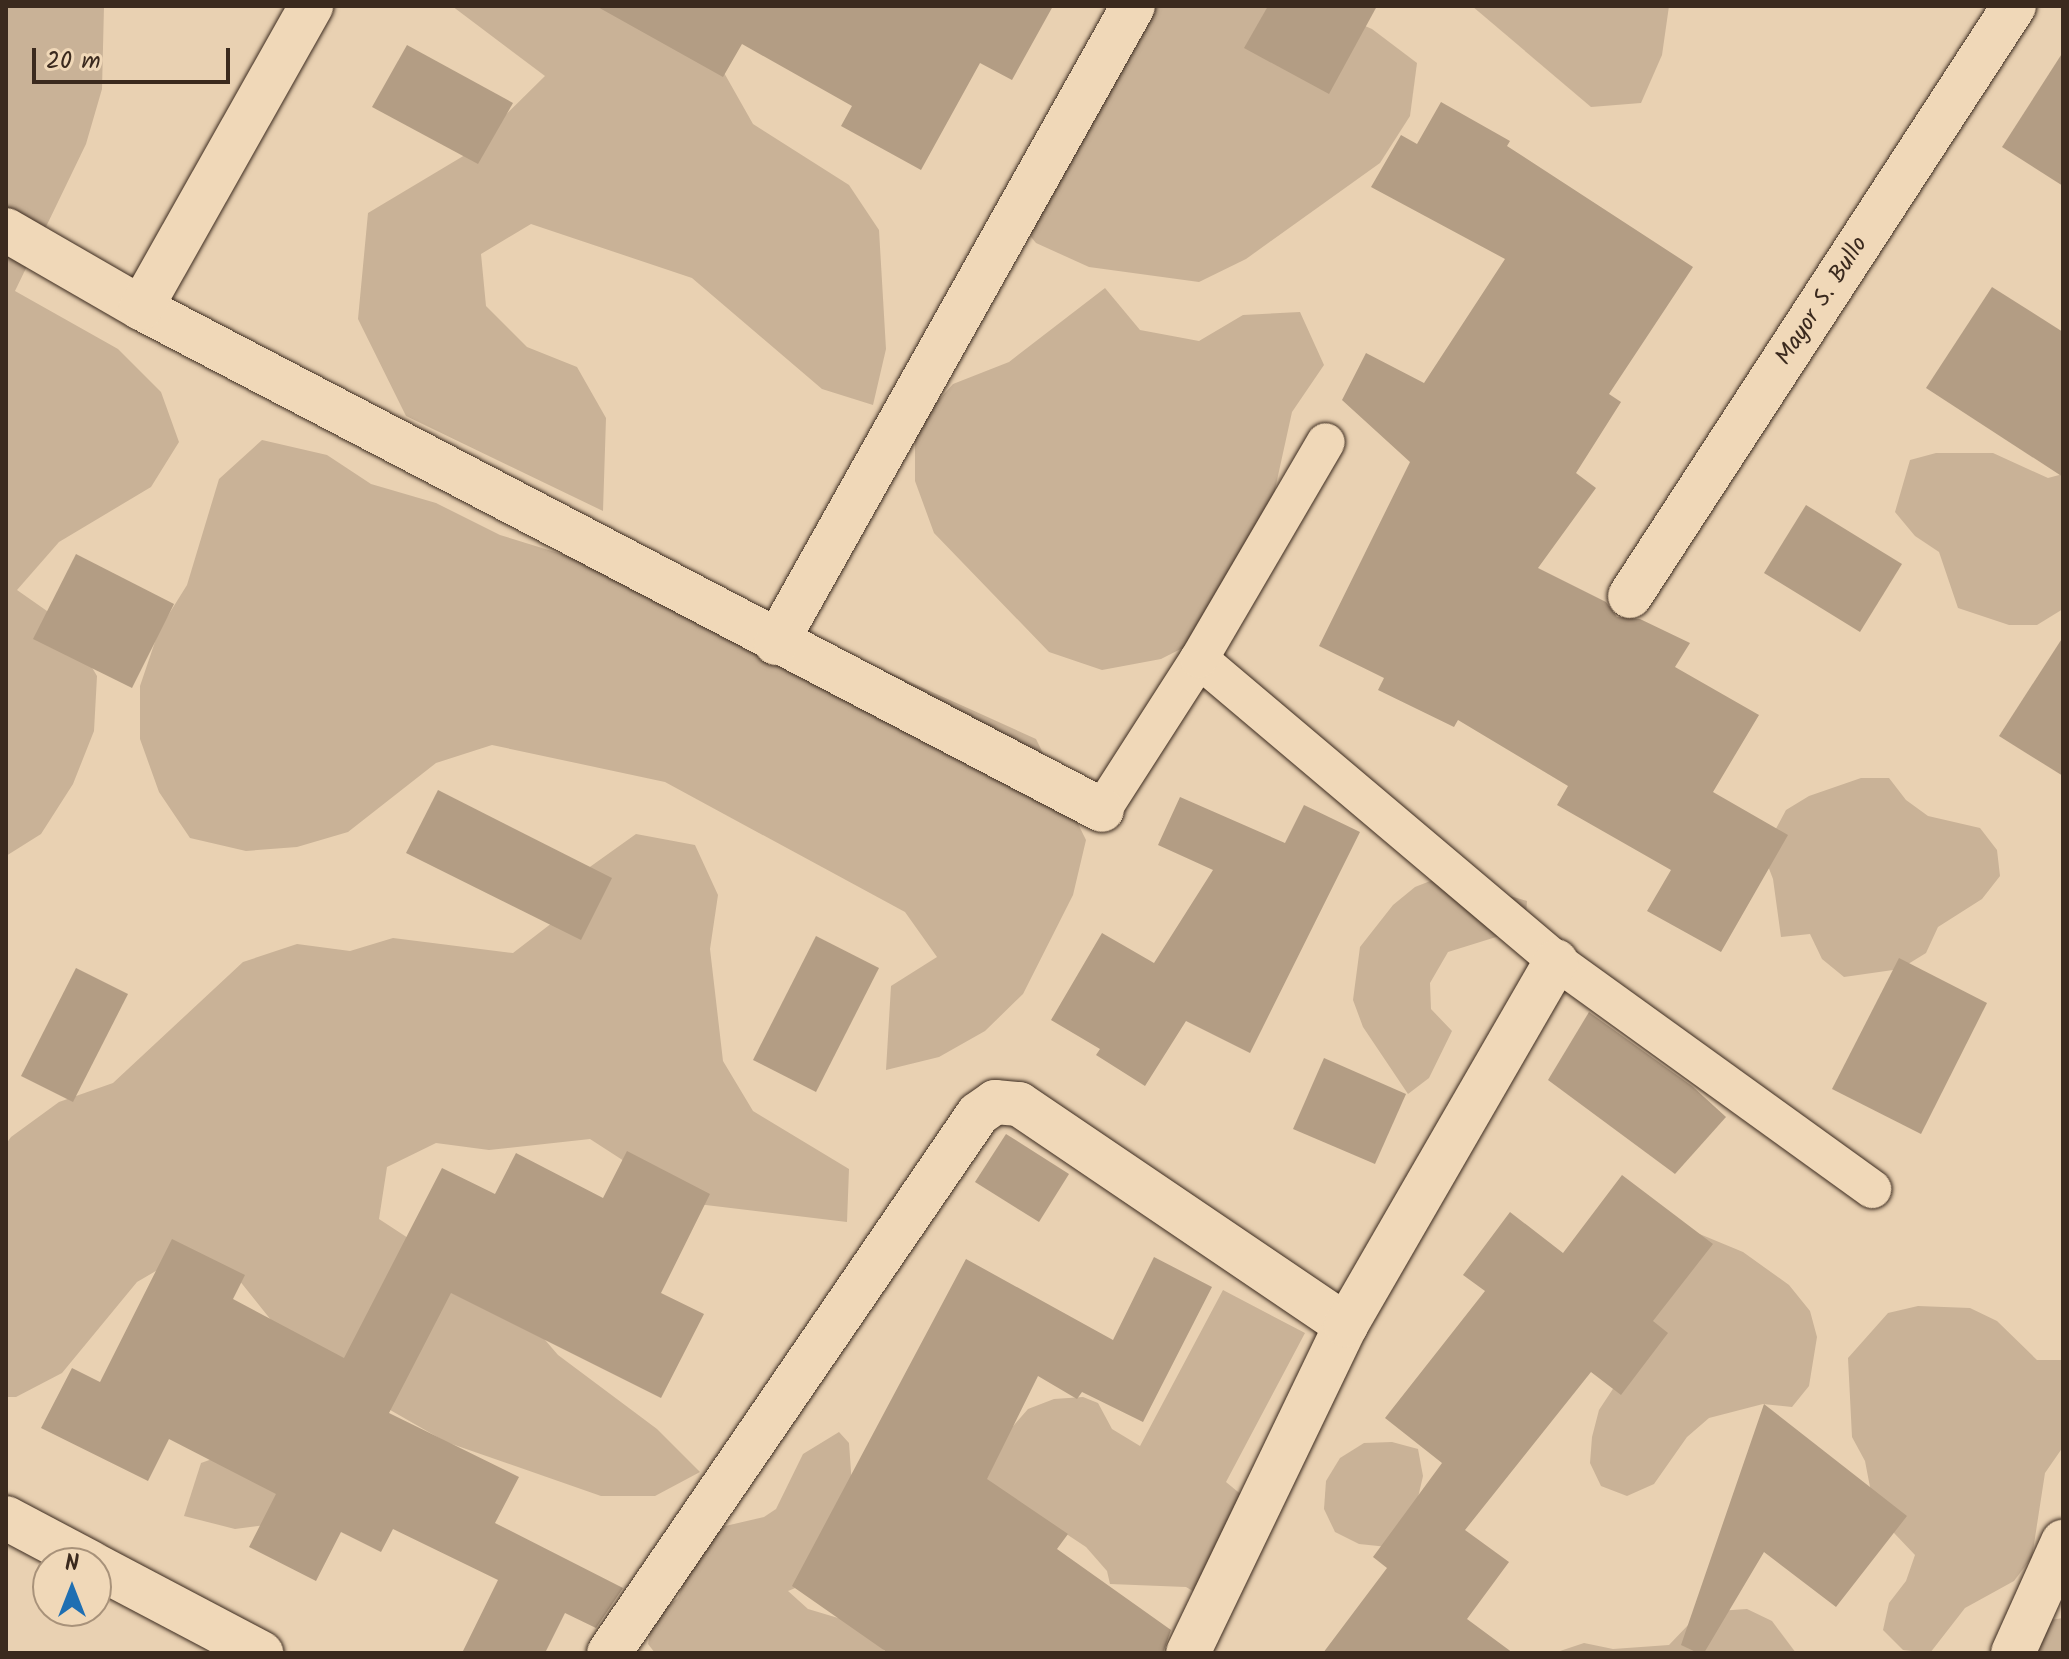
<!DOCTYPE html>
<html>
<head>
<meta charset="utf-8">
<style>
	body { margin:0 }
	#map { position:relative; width:2069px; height:1659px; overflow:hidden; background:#e9d1b2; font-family:Kalam,sans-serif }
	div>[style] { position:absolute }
	.green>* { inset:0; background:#c9b297 }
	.building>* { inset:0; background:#b39d84 }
	.roads { filter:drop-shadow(0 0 2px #3b2a1e) drop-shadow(0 0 2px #3b2a1e) }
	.lane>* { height:38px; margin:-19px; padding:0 19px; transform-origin:19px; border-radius:19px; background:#f0d8b8 }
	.street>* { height:44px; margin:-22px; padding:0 22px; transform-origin:22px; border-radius:22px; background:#f0d8b8 }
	span { translate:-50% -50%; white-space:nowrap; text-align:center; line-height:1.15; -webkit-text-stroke:7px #f0d8b8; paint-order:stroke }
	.street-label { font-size:24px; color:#3b2a1e }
	.frame { position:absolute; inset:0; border:8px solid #3b2a1e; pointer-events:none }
	.north { position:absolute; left:32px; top:1547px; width:80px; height:80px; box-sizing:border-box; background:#f0d8b8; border:2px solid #a8927a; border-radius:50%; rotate:0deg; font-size:22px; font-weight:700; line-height:32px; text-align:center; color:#3b2a1e }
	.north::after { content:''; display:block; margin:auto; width:28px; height:36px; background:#1f6fb2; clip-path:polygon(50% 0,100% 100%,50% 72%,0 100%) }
	.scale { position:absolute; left:32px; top:48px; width:198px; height:36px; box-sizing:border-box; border:4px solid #3b2a1e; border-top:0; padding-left:10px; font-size:24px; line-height:28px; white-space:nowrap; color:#3b2a1e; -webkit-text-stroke:6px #f0d8b8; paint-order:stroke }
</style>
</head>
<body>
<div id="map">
	<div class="green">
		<i style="clip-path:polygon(6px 6px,104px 6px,102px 89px,86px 144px,15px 291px,118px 349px,161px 392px,179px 442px,151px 487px,59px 542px,17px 590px,67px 625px,97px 676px,94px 731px,73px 784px,41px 834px,6px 856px)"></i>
		<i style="clip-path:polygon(452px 6px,654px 6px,697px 25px,753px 124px,849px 185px,879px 230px,886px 349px,873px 405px,822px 389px,692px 278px,531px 224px,481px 254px,486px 306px,527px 347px,577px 367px,606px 418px,603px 511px,406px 416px,358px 319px,368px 213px,465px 155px,545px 76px)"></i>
		<i style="clip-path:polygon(1109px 6px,1319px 6px,1372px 29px,1417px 63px,1410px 116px,1380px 163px,1246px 259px,1199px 282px,1089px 267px,1036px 243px,1001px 200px)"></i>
		<i style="clip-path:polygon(1472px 6px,1669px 6px,1662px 55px,1641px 103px,1591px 107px)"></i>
		<i style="clip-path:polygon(1105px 288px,1140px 330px,1199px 341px,1243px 315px,1300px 312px,1324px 365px,1292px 412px,1254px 585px,1218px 630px,1161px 659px,1102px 670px,1049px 652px,934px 533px,915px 481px,915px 427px,953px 384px,1009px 362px)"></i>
		<i style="clip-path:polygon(262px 440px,327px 455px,371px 484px,436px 503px,500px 535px,766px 617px,1036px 739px,1086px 840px,1073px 895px,1023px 994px,985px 1031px,939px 1057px,886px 1070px,891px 986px,937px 957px,905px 912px,665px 782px,492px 745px,436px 763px,348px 832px,297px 847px,246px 851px,190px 838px,159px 792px,140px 739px,140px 686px,159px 630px,187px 585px,219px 479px)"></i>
		<i style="clip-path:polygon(1936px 453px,1993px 453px,2048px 478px,2063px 474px,2063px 609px,2037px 625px,2009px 625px,1958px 608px,1939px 552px,1915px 536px,1895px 512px,1910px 460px)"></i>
		<i style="clip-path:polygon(1861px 778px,1889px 778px,1906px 800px,1928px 816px,1980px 828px,1997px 850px,2000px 876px,1982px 899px,1938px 927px,1926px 953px,1900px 969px,1844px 977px,1822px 959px,1810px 934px,1781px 937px,1773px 879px,1763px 853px,1786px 810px,1809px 796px)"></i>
		<i style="clip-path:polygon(636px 834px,695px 845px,718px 895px,710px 949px,723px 1061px,753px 1111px,849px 1169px,847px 1222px,689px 1203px,590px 1139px,489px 1150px,436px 1143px,387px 1167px,379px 1219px,521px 1312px,558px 1355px,657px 1429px,700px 1472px,655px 1496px,601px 1496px,446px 1442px,303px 1360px,235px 1275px,185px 1254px,137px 1282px,62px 1373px,16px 1397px,6px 1397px,6px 1144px,11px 1137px,59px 1102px,113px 1083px,243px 962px,297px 944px,350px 951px,393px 938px,513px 953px,561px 916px,587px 869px)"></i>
		<i style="clip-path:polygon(1443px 876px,1527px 901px,1525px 928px,1448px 952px,1430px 983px,1431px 1009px,1452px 1031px,1429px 1078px,1408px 1094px,1363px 1027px,1353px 1000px,1360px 947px,1393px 905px,1415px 887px)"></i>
		<i style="clip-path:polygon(1661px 1218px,1743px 1252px,1789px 1285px,1810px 1311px,1817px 1337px,1809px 1386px,1792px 1407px,1763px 1404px,1709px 1418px,1687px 1437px,1654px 1484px,1627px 1496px,1601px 1486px,1590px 1463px,1592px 1437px,1599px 1410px,1630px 1363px)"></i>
		<i style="clip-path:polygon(1223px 1290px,1305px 1333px,1226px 1482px,1249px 1501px,1198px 1594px,1186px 1587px,1110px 1584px,1107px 1571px,1086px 1547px,985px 1480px,1008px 1432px,1028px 1409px,1054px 1399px,1083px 1397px,1098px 1403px,1112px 1429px,1140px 1446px)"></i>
		<i style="clip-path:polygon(1918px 1306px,1970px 1308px,1997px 1321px,2037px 1360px,2063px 1360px,2063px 1447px,2045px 1473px,2032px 1557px,2014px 1581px,1965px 1608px,1930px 1653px,1903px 1650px,1883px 1630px,1889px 1603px,1906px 1581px,1915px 1555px,1875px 1513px,1865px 1461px,1852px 1437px,1848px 1358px,1888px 1313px)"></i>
		<i style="clip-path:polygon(839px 1432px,849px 1443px,853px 1500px,832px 1573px,788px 1591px,808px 1609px,865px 1626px,886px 1653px,655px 1653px,648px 1644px,653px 1618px,678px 1598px,687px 1572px,721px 1527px,764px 1517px,776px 1509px,803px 1454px)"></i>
		<i style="clip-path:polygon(1392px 1442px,1418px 1449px,1423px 1476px,1410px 1532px,1388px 1547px,1359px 1544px,1335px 1532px,1324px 1509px,1326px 1481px,1340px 1458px,1364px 1443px)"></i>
		<i style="clip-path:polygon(254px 1444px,289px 1522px,235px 1529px,184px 1516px,201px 1463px)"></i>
		<i style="clip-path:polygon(1747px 1609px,1772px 1621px,1796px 1653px,1554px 1653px,1584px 1643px,1613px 1649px,1669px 1645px,1691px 1622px,1717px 1611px)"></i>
		<i style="clip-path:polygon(2063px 1618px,2063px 1653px,2021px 1653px,2037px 1622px)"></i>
	</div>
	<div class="building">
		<i style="clip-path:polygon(596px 6px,1053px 6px,1012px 80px,980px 63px,921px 170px,841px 126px,852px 106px,742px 44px,723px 77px)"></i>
		<i style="clip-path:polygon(1268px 6px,1377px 6px,1329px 94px,1244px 48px)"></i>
		<i style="clip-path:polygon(407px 45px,513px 103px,478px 164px,372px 107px)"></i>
		<i style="clip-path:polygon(2063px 52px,2063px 186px,2002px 147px)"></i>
		<i style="clip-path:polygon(1441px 102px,1510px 141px,1507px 146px,1693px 267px,1609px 394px,1621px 402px,1576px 473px,1596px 488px,1538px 568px,1606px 602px,1617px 617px,1640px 619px,1690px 643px,1675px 667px,1759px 715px,1713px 792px,1788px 835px,1721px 952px,1647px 911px,1671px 870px,1557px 805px,1568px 786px,1458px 720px,1454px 727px,1378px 690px,1384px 678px,1319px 646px,1410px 462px,1342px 400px,1366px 353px,1424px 383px,1505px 259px,1371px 187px,1401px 135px,1417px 144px)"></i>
		<i style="clip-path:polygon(1992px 287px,2063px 332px,2063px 477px,1926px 388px)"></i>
		<i style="clip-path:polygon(1806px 505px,1902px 564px,1860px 632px,1764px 573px)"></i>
		<i style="clip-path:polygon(76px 554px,174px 604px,132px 688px,33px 639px)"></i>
		<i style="clip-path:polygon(2063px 637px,2063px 776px,1999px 736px)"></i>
		<i style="clip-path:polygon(438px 790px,612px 878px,581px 940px,406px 853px)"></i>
		<i style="clip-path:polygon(1180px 797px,1285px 843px,1304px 805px,1360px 832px,1250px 1053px,1186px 1021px,1145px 1086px,1096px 1055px,1100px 1049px,1051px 1020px,1102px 933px,1154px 963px,1213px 870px,1158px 845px)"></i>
		<i style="clip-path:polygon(816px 936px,879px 968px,816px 1092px,753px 1060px)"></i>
		<i style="clip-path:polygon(1899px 958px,1987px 1003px,1921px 1134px,1832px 1089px)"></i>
		<i style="clip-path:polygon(76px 968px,128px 994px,73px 1102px,21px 1076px)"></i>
		<i style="clip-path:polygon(1589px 1012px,1692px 1086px,1726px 1117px,1675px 1174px,1548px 1080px)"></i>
		<i style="clip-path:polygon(1324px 1058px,1406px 1094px,1375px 1164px,1293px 1129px)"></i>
		<i style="clip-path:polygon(1006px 1134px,1069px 1174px,1039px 1222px,975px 1182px)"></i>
		<i style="clip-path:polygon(627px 1151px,710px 1194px,661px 1293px,704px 1314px,661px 1398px,451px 1293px,389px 1413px,519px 1477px,495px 1523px,623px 1588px,596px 1628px,565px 1613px,545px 1653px,462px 1653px,498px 1580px,393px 1529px,381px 1552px,341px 1532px,316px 1581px,249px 1547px,276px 1494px,169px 1439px,148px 1481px,41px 1428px,72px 1368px,100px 1382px,172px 1239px,245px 1275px,233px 1299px,344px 1358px,442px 1168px,495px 1194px,516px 1153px,603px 1198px)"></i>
		<i style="clip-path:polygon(1622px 1175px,1713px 1244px,1653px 1321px,1668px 1333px,1621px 1395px,1591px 1372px,1465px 1530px,1509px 1562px,1467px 1619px,1513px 1653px,1323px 1653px,1387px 1568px,1373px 1557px,1442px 1463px,1385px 1418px,1485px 1291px,1463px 1275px,1510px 1212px,1563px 1253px)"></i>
		<i style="clip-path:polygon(1154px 1257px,1212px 1287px,1143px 1422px,1082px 1392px,1077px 1399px,1038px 1376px,987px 1479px,1068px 1534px,1057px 1549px,1171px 1630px,1163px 1653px,888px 1653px,792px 1586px,966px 1259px,1113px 1340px)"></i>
		<i style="clip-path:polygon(1764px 1404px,1907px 1516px,1836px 1607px,1764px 1552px,1704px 1653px,1698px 1653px,1681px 1645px)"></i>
	</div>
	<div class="roads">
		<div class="lane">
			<i style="left:1199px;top:659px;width:468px;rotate:40.2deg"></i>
			<i style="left:1556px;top:961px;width:390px;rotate:35.8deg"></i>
			<i style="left:1102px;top:810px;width:179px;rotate:-57.3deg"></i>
			<i style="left:1199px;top:659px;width:251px;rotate:-59.7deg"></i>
		</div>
		<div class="street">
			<i style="left:6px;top:230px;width:156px;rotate:30deg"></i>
			<i style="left:141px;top:308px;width:1084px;rotate:27.58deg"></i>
			<i style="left:141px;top:308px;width:347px;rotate:-60.6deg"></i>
			<i style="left:1630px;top:596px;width:704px;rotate:-56.94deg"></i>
			<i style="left:776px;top:643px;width:730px;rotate:-60.73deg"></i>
			<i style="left:6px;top:1518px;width:96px;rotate:27.9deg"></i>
			<i style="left:96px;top:1566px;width:187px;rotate:27.8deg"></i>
			<i style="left:609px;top:1653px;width:653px;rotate:-55.6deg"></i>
			<i style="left:978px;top:1114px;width:21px;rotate:-35deg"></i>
			<i style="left:995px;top:1102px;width:24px;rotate:5deg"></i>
			<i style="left:1019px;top:1104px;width:395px;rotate:34.1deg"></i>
			<i style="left:1188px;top:1653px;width:364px;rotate:-64.3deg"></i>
			<i style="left:1346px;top:1325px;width:420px;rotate:-60deg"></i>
			<i style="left:2013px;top:1653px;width:122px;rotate:-65.8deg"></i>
		</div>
	</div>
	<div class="street-label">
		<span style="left:1822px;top:301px;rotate:-57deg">Mayor S. Bullo</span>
	</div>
	<div class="frame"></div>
	<div class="north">N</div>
	<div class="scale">20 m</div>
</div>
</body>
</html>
